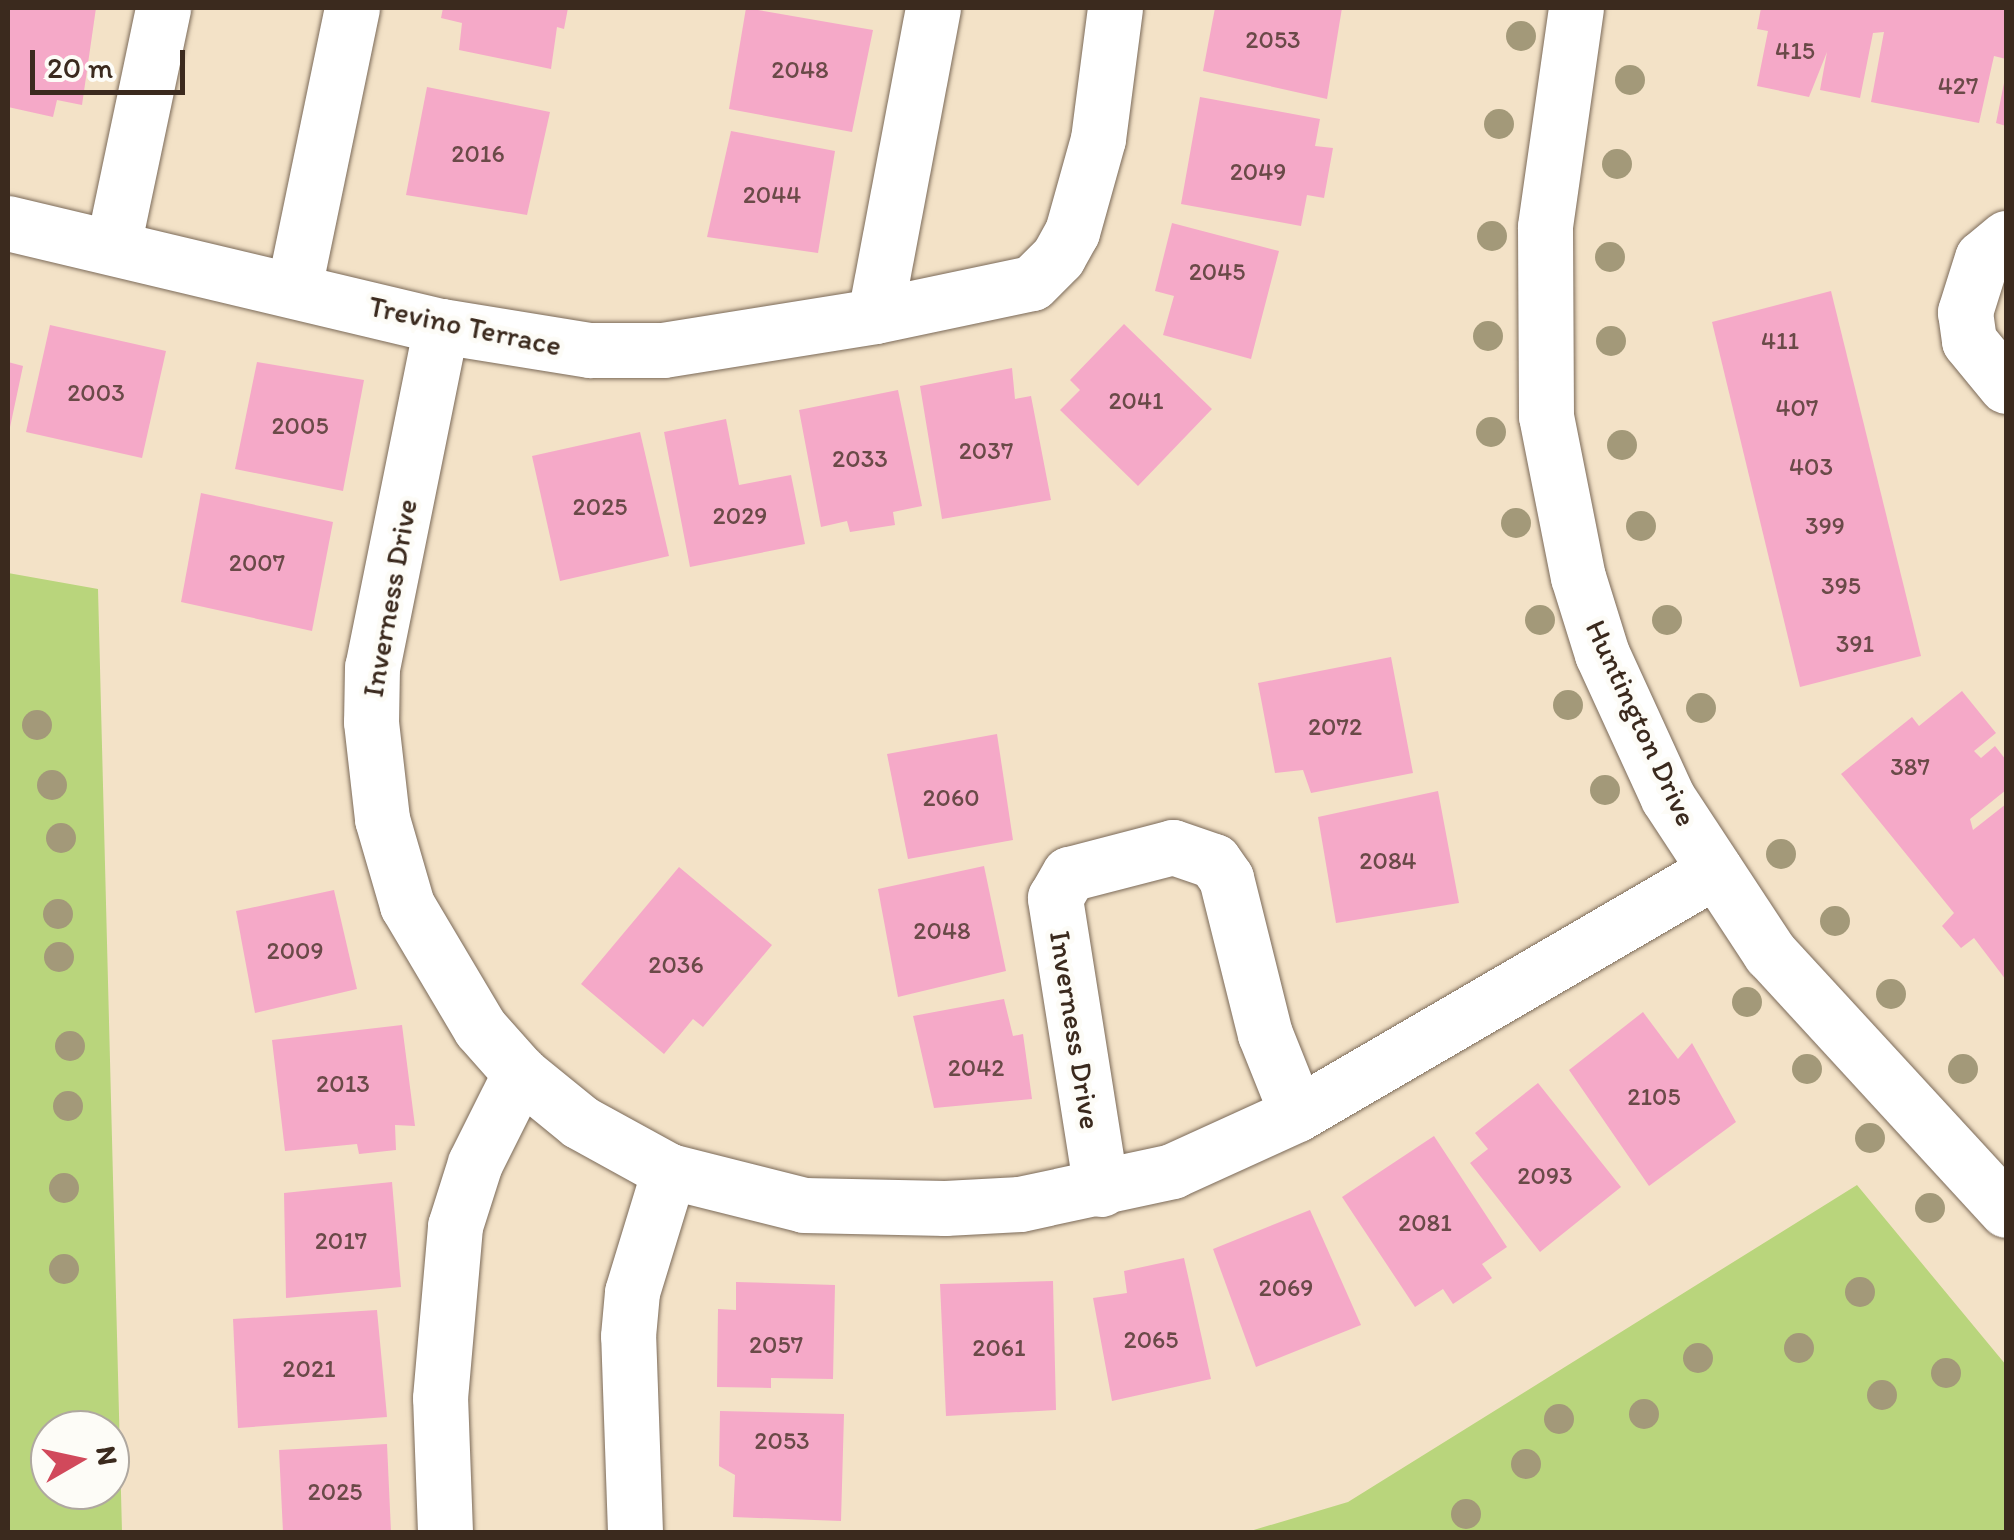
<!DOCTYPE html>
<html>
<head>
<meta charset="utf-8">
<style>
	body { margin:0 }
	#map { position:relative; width:2014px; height:1540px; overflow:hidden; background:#f3e2c7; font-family:Itim,sans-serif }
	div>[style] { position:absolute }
	.green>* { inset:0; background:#b9d57c }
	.building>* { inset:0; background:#f5a9c8 }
	.roads { filter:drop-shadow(0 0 2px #7b6a59) drop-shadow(0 0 2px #7b6a59) }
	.minor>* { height:55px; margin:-27.5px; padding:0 27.5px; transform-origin:27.5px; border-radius:27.5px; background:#fff }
	.trees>* { width:30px; height:30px; margin:-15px; border-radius:50%; background:#a39979 }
	span { translate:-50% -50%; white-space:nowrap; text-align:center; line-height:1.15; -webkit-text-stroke:10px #fdfcf7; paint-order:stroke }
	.number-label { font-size:25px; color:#6a4a48 }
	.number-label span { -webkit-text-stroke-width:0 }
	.street-label { font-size:30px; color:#3b2a1e }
	.frame { position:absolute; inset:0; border:10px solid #3b2a1e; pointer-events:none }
	.north { position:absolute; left:30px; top:1410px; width:100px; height:100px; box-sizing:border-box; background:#fdfcf7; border:2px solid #afa8a0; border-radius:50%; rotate:81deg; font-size:28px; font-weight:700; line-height:40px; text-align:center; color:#3b2a1e }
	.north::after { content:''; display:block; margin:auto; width:35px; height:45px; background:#d1495b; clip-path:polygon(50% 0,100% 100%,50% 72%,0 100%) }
	.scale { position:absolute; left:30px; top:50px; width:155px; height:45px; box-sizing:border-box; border:5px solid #3b2a1e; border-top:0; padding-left:12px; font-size:30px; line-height:35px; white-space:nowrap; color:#3b2a1e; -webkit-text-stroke:8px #fdfcf7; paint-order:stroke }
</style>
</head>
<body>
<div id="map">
	<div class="green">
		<i style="clip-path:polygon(evenodd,8px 573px,98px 589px,122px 1532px,8px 1532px,8px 573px,50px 1430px,110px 1430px,110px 1490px,50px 1490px,50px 1430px)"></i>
		<i style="clip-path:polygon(1857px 1185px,2006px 1365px,2006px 1532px,1247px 1532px,1348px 1502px)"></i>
	</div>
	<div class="building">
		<i style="clip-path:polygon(8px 8px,96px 8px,82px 105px,57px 100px,53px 117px,8px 107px)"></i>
		<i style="clip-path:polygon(443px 8px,568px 8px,564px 29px,557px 27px,551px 69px,459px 50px,462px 23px,441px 18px)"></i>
		<i style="clip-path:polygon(746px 8px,873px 30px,852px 132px,729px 109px)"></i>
		<i style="clip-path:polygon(1215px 8px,1342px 8px,1327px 99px,1203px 71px)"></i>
		<i style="clip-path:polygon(1761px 8px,2006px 8px,2006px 59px,1994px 56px,1979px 123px,1871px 102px,1884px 32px,1873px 33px,1860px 98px,1820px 90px,1827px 52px,1809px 97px,1757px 86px,1768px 31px,1757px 29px)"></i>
		<i style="clip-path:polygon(2005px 78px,2006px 78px,2006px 126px,1996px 123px)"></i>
		<i style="clip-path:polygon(427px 87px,550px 112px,527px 215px,406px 195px)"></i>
		<i style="clip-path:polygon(1200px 97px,1320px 119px,1315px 146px,1333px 148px,1324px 198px,1307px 195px,1301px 226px,1181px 204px)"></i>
		<i style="clip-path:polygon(731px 131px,835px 151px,818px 253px,707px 237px)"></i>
		<i style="clip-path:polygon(1172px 223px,1279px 251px,1251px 359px,1163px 335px,1174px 296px,1155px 291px)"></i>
		<i style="clip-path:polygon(1831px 291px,1921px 656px,1800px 687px,1712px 322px)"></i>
		<i style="clip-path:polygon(1124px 324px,1212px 409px,1138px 486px,1060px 410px,1080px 390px,1070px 380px)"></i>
		<i style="clip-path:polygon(50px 325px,166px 351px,142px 458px,26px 432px)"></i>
		<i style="clip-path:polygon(8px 362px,23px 366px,9px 432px,8px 432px)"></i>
		<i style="clip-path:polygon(257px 362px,364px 380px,343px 491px,235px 469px)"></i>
		<i style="clip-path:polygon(1012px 368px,1015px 399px,1031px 396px,1051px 500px,942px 519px,920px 386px)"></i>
		<i style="clip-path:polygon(898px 390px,922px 506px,893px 512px,895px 525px,850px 532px,847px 521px,821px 527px,799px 410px)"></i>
		<i style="clip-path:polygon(726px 419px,739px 485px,791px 475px,805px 544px,690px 567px,664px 432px)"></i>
		<i style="clip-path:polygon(640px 432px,669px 556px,560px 581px,532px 456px)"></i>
		<i style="clip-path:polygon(201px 493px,333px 522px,312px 631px,181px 602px)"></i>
		<i style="clip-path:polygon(1391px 657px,1413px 773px,1311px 793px,1303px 770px,1275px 773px,1258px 683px)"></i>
		<i style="clip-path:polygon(1962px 691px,1996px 733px,1974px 751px,1981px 758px,1995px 746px,2006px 760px,2006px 790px,1970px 819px,1973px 830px,2006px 804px,2006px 980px,1974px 938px,1961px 948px,1942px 926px,1954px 913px,1841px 774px,1912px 717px,1919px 726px)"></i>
		<i style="clip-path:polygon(997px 734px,1013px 840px,908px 859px,887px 754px)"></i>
		<i style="clip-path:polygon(1438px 791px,1459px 903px,1336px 923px,1318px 817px)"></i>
		<i style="clip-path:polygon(984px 866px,1006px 971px,898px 997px,878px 889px)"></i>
		<i style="clip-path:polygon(679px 867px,772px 945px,703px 1027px,693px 1019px,664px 1054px,581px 984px)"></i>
		<i style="clip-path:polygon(334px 890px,357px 989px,255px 1013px,236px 911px)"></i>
		<i style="clip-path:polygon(1004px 999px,1013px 1036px,1023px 1034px,1032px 1099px,934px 1108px,913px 1016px)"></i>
		<i style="clip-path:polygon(1643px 1012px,1678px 1059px,1692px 1043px,1736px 1122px,1649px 1186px,1569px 1070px)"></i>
		<i style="clip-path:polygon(402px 1025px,415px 1126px,395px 1125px,396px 1150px,359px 1154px,357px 1144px,285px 1151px,272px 1040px)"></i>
		<i style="clip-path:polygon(1538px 1083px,1621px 1187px,1540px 1252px,1470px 1163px,1488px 1149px,1475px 1133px)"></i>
		<i style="clip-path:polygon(1434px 1136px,1507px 1247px,1482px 1264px,1492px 1278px,1453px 1304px,1443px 1289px,1415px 1307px,1342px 1197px)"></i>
		<i style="clip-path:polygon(392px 1182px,401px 1287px,286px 1298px,284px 1193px)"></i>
		<i style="clip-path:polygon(1310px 1210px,1361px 1325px,1256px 1367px,1213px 1249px)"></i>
		<i style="clip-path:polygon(1184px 1258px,1211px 1379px,1112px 1401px,1093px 1298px,1127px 1293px,1124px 1271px)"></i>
		<i style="clip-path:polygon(1053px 1281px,1056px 1410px,946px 1416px,940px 1284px)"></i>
		<i style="clip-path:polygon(736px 1282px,835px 1285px,833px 1379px,771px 1378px,771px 1388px,717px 1387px,718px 1309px,736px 1310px)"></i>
		<i style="clip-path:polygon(377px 1310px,387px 1417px,238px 1428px,233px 1319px)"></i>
		<i style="clip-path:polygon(720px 1411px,844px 1414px,841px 1521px,733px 1517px,735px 1475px,719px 1466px)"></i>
		<i style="clip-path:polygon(387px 1444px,391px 1532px,283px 1532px,279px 1450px)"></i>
	</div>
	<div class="roads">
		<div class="minor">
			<i style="left:933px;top:8px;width:313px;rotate:100.7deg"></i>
			<i style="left:875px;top:316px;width:160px;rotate:-11.9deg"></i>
			<i style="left:1032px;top:283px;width:37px;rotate:-45deg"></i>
			<i style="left:1058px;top:257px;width:29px;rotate:-61deg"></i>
			<i style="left:1072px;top:232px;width:97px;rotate:-74.4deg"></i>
			<i style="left:1098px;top:139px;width:132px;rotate:-82.6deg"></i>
			<i style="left:1576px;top:8px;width:221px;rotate:98.1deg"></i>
			<i style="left:1545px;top:227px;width:189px;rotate:89.7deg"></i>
			<i style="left:1546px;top:416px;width:164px;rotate:78.8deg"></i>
			<i style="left:1578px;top:577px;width:81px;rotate:72.7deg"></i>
			<i style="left:1602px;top:654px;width:158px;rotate:65.4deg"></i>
			<i style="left:1668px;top:798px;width:186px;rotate:56.7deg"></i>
			<i style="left:1770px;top:953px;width:349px;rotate:47.4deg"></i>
			<i style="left:8px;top:223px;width:445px;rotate:13.4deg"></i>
			<i style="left:441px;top:326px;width:151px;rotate:9.2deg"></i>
			<i style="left:590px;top:350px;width:73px"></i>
			<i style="left:663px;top:350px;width:215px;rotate:-9.1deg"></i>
			<i style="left:2006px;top:238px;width:31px;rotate:140deg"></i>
			<i style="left:1982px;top:258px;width:57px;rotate:107.5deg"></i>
			<i style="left:1965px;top:312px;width:29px;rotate:82deg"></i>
			<i style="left:1969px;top:341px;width:58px;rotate:50.6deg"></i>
			<i style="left:113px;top:246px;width:243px;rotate:-78.1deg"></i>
			<i style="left:294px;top:288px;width:286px;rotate:-78.3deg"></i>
			<i style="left:441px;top:326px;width:348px;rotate:101.4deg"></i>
			<i style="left:372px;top:667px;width:55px;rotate:91deg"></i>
			<i style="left:371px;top:722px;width:98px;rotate:83.5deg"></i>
			<i style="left:382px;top:819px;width:90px;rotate:73.8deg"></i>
			<i style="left:407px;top:905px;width:143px;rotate:59.3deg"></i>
			<i style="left:480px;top:1028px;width:60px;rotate:48.4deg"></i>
			<i style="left:520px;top:1073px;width:77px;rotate:39.2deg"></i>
			<i style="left:580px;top:1122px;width:102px;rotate:28.8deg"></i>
			<i style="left:669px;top:1171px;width:139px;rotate:14.1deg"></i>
			<i style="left:804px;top:1205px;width:141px;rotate:1.2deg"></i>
			<i style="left:945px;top:1208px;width:75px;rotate:-3.1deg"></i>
			<i style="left:1020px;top:1204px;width:156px;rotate:-12.2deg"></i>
			<i style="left:1172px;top:1171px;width:137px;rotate:-24.5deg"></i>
			<i style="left:1297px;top:1114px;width:484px;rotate:-30.2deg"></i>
			<i style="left:1101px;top:1189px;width:295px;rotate:-99deg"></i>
			<i style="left:1055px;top:898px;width:28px;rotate:-60deg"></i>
			<i style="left:1069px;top:874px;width:107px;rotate:-14.6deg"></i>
			<i style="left:1173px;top:847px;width:43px;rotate:18.9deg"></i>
			<i style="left:1214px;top:861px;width:21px;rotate:55deg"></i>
			<i style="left:1226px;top:878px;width:161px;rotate:76deg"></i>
			<i style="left:1265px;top:1034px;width:86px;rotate:68.2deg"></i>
			<i style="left:445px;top:1532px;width:134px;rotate:-92.1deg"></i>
			<i style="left:440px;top:1398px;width:173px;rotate:-85deg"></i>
			<i style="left:455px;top:1226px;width:66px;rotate:-72.4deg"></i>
			<i style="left:475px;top:1163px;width:101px;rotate:-63.4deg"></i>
			<i style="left:635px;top:1532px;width:196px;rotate:-92deg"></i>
			<i style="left:628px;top:1336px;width:44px;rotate:-84.8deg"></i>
			<i style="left:632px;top:1292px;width:127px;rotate:-73deg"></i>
		</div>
	</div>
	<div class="trees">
		<i style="left:1521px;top:36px"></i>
		<i style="left:1630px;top:80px"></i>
		<i style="left:1499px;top:124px"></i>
		<i style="left:1617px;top:164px"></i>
		<i style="left:1492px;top:236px"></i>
		<i style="left:1610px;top:257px"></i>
		<i style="left:1488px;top:336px"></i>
		<i style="left:1611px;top:341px"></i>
		<i style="left:1491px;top:432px"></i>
		<i style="left:1622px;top:445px"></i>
		<i style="left:1516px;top:523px"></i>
		<i style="left:1641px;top:526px"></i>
		<i style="left:1540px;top:620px"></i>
		<i style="left:1667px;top:620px"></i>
		<i style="left:1568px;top:705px"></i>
		<i style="left:1701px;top:708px"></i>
		<i style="left:37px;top:725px"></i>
		<i style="left:52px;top:785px"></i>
		<i style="left:1605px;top:790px"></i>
		<i style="left:61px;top:838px"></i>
		<i style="left:1781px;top:854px"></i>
		<i style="left:58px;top:914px"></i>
		<i style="left:1835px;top:921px"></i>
		<i style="left:59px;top:957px"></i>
		<i style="left:1891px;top:994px"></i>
		<i style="left:1747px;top:1002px"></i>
		<i style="left:70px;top:1046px"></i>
		<i style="left:1807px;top:1069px"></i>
		<i style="left:1963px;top:1069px"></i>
		<i style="left:68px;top:1106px"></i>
		<i style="left:1870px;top:1138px"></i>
		<i style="left:64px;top:1188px"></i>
		<i style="left:1930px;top:1208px"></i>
		<i style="left:64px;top:1269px"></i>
		<i style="left:1860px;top:1292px"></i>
		<i style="left:1799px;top:1348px"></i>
		<i style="left:1698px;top:1358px"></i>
		<i style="left:1946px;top:1373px"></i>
		<i style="left:1882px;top:1395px"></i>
		<i style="left:1644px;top:1414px"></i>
		<i style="left:1559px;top:1419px"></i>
		<i style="left:1526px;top:1464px"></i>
		<i style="left:1466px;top:1514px"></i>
	</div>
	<div class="number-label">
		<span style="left:1273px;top:39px">2053</span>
		<span style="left:1795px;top:50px">415</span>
		<span style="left:800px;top:69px">2048</span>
		<span style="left:1958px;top:85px">427</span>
		<span style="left:478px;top:153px">2016</span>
		<span style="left:1258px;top:171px">2049</span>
		<span style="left:772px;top:194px">2044</span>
		<span style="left:1217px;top:271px">2045</span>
		<span style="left:1780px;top:340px">411</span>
		<span style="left:96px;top:392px">2003</span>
		<span style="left:1136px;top:400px">2041</span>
		<span style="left:1797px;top:407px">407</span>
		<span style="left:300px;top:425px">2005</span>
		<span style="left:986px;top:450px">2037</span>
		<span style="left:860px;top:458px">2033</span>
		<span style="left:1811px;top:466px">403</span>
		<span style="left:600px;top:506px">2025</span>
		<span style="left:740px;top:515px">2029</span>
		<span style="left:1825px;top:525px">399</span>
		<span style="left:257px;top:562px">2007</span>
		<span style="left:1841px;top:585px">395</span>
		<span style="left:1855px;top:643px">391</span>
		<span style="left:1335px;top:726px">2072</span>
		<span style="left:1910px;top:766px">387</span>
		<span style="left:951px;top:797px">2060</span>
		<span style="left:1388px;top:860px">2084</span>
		<span style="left:942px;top:930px">2048</span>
		<span style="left:295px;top:950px">2009</span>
		<span style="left:676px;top:964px">2036</span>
		<span style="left:976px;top:1067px">2042</span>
		<span style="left:343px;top:1083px">2013</span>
		<span style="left:1654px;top:1096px">2105</span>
		<span style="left:1545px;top:1175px">2093</span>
		<span style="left:1425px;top:1222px">2081</span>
		<span style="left:341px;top:1240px">2017</span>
		<span style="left:1286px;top:1287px">2069</span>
		<span style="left:1151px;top:1339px">2065</span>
		<span style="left:776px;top:1344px">2057</span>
		<span style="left:999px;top:1347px">2061</span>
		<span style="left:309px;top:1368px">2021</span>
		<span style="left:782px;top:1440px">2053</span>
		<span style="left:335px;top:1491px">2025</span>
	</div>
	<div class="street-label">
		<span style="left:465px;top:326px;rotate:12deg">Trevino Terrace</span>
		<span style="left:390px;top:598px;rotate:-80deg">Inverness Drive</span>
		<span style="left:1641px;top:723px;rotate:65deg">Huntington Drive</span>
		<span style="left:1075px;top:1030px;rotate:81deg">Inverness Drive</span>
	</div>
	<div class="frame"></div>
	<div class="north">N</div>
	<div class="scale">20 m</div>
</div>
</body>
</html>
